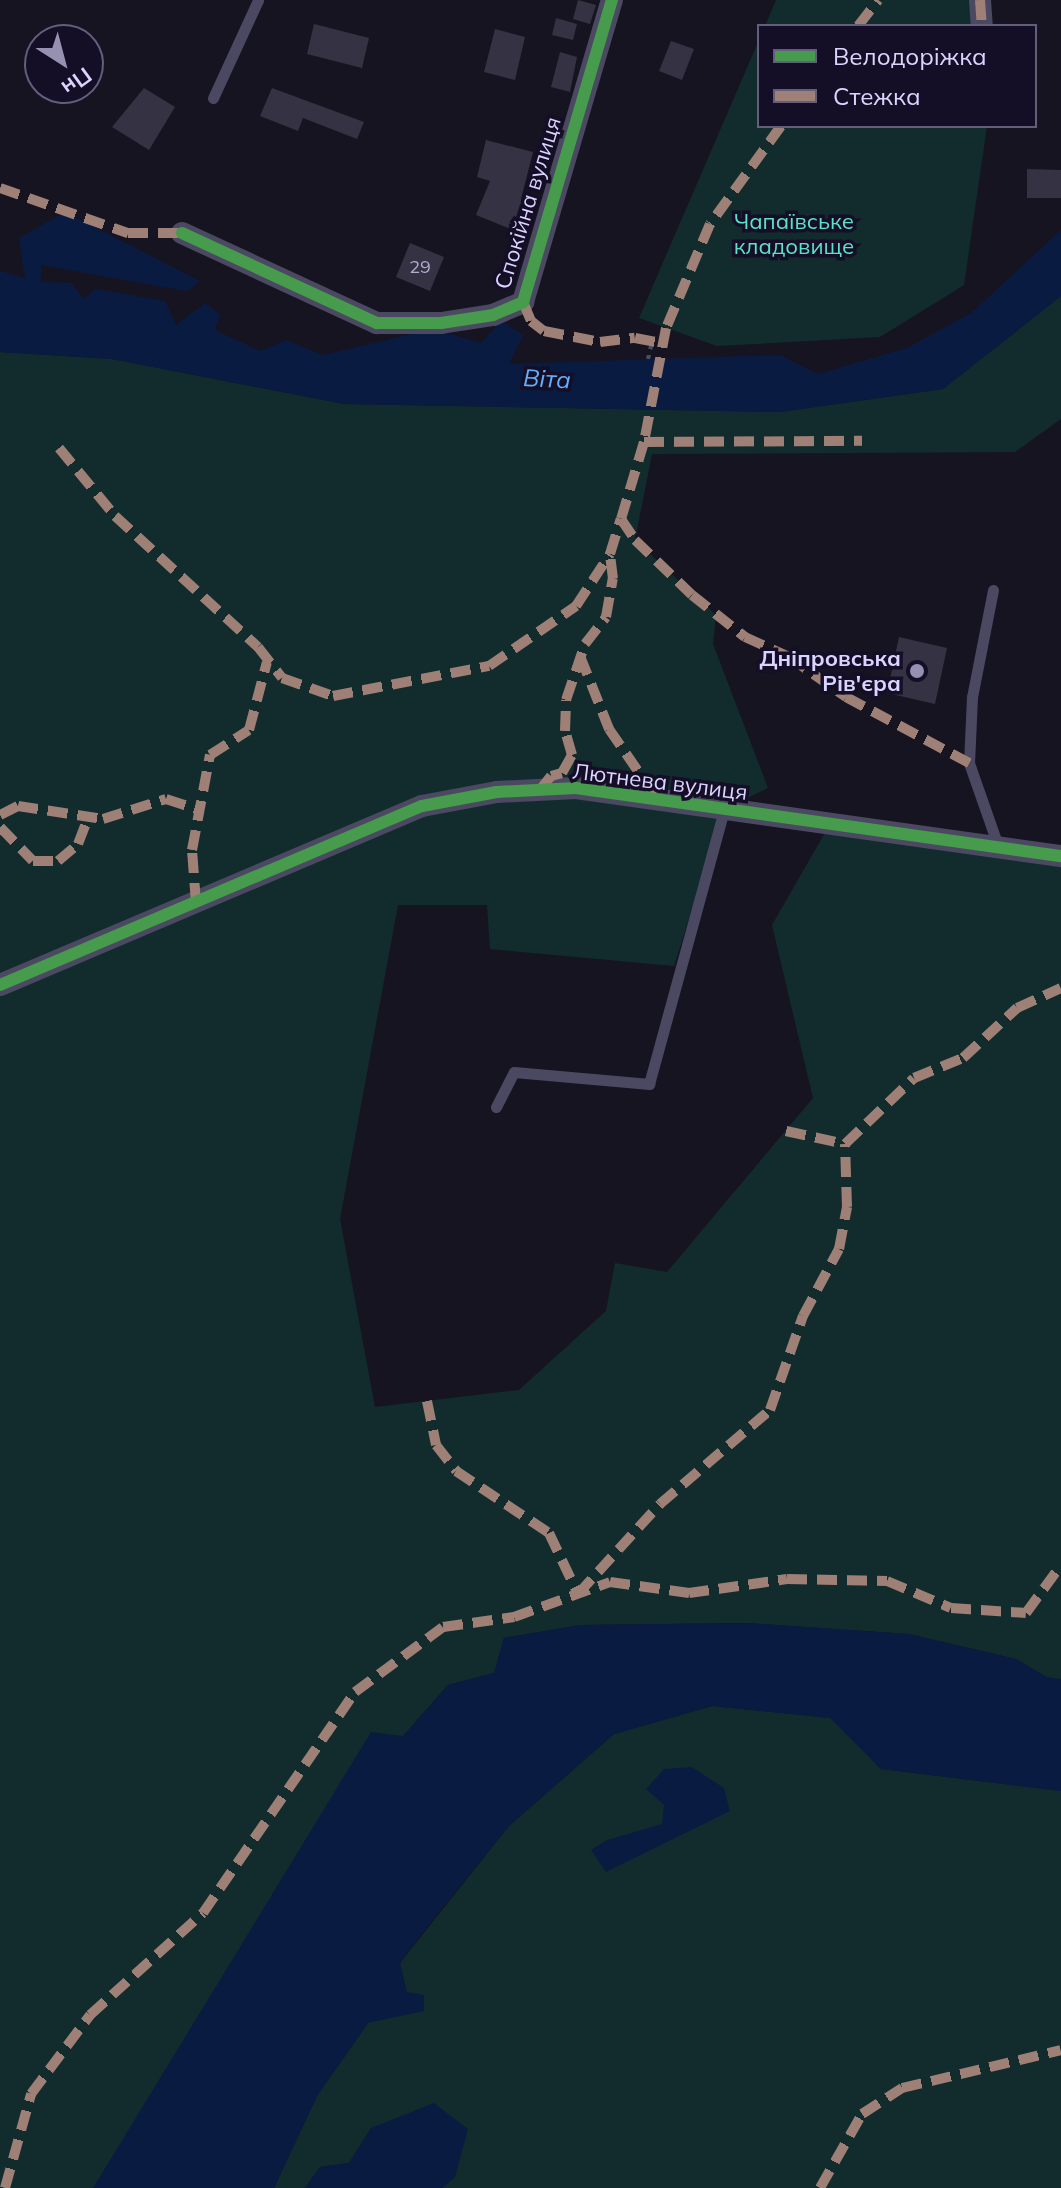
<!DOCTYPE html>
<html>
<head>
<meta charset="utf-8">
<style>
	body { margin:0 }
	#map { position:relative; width:1061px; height:2188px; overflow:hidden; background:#171421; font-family:Mulish,sans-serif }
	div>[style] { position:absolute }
	.green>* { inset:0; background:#122c2e }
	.water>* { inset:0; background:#0a1b42 }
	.building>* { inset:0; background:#353243 }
	.path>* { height:4px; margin-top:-2px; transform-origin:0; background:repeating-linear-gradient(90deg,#465262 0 4px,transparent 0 10px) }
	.service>* { height:11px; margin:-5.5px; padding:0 5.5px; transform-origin:5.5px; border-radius:5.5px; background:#4b4962 }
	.minor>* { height:22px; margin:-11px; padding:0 11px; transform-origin:11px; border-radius:11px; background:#4b4962 }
	.quiet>* { height:10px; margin-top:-5px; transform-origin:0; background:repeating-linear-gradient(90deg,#9e8076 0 20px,transparent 0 30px) }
	.cycleway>* { height:12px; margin:-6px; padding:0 6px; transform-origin:6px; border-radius:6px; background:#469c4c }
	.dots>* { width:22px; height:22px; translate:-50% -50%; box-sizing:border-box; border:4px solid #140f26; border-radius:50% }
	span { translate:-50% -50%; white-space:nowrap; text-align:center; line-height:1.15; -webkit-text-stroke:7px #140f26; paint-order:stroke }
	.number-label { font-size:18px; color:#b2acd0 }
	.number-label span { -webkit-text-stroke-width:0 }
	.street-label { font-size:22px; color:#dbd4ff }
	.park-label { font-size:22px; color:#5ce2c8 }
	.poi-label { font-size:22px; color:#dbd4ff; font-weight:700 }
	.right { translate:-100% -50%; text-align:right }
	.water-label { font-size:24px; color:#62aeff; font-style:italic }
	.legend { position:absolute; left:757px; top:24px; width:280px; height:104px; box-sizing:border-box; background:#140f26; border:2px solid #645e7d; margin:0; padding:10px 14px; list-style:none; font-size:24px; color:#dbd4ff }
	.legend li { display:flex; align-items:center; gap:16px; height:40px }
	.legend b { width:40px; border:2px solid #645e7d }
	.north { position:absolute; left:24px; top:24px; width:80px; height:80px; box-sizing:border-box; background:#140f26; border:2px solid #645e7d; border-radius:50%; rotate:144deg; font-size:22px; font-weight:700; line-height:32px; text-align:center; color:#dbd4ff }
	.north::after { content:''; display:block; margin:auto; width:28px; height:36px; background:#9691b1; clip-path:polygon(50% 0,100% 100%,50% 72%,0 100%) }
</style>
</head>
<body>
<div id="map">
	<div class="green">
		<i style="clip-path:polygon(776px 0,980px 0,982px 26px,765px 26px)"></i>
		<i style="clip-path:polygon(759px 40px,759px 126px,987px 126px,964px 285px,880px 337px,717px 346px,639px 318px)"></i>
		<i style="clip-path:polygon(1061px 296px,1061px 419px,1015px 452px,652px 454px,635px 540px,716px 615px,713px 644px,768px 788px,724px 809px,674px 966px,490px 949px,487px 905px,398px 905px,340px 1219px,375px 1407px,519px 1390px,606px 1311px,615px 1263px,667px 1272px,813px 1098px,772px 925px,830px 824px,1061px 856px,1061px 1679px,1047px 1678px,1016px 1659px,909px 1634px,747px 1623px,581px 1625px,504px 1638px,494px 1673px,448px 1685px,403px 1736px,98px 2184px,93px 2188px,0 2188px,0 352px,112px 359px,344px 404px,780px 412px,943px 389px)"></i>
		<i style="clip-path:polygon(712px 1706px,831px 1718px,881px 1769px,1061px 1791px,1061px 2188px,442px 2188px,455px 2177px,371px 2128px,349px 2163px,320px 2167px,305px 2188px,274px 2188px,317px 2096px,368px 2023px,407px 1993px,400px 1963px,509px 1826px,614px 1734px)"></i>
	</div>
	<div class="water">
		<i style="clip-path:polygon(65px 212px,200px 281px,187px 291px,41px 265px,41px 282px,71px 283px,84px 299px,96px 289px,165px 301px,176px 325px,205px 303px,220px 315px,215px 330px,260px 351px,286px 340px,323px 355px,433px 329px,481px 343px,501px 321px,523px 335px,509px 364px,780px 355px,818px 374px,907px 348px,971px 313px,1061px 230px,1061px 296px,943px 389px,780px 412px,344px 404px,112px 359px,0 352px,0 271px,25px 278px,19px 238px)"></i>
		<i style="clip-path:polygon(747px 1623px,909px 1634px,1016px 1659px,1047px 1677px,1061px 1679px,1061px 1791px,881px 1769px,830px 1718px,712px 1706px,614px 1734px,509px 1826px,423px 1932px,400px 1963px,407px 1992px,424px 1995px,424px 2011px,368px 2023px,317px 2096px,274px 2188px,93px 2188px,371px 1732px,403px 1736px,448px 1685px,494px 1673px,504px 1638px,581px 1625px)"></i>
		<i style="clip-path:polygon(692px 1767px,724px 1788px,730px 1811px,606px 1872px,591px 1850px,607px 1840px,662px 1824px,664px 1805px,646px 1789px,664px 1769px)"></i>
		<i style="clip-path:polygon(434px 2103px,468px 2129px,455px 2177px,442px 2188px,305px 2188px,320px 2167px,349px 2163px,371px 2128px)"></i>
	</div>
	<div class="building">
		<i style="clip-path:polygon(578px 0,596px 5px,590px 24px,573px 19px)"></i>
		<i style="clip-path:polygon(556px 18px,577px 24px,573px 40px,552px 35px)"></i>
		<i style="clip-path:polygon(314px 24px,369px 38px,362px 68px,307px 54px)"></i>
		<i style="clip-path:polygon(495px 29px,525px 37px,515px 80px,484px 72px)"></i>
		<i style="clip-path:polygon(671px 41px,694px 49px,682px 80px,659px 71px)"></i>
		<i style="clip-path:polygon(560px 52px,577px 57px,570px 92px,551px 87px)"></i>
		<i style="clip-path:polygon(144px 88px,175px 107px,149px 150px,112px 127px)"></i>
		<i style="clip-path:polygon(272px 88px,364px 122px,357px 139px,303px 118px,298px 131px,260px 116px)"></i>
		<i style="clip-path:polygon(486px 140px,533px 152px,521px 199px,537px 205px,530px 229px,521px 225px,518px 232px,476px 215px,490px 181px,477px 177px)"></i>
		<i style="clip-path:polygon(1027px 169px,1061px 170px,1061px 198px,1027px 198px)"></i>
		<i style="clip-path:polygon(410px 243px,444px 257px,430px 291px,396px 277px)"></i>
		<i style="clip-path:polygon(899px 637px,947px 648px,935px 704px,887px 693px)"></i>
	</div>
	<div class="path">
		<i style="left:648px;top:359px;width:17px;rotate:-77deg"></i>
	</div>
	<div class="service">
		<i style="left:213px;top:98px;width:108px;rotate:-65.3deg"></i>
		<i style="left:993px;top:590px;width:109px;rotate:101.1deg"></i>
		<i style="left:972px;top:697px;width:66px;rotate:92.6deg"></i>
		<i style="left:969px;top:763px;width:88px;rotate:70.7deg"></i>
		<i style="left:496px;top:1107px;width:39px;rotate:-63deg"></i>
		<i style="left:514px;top:1072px;width:136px;rotate:5.1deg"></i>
		<i style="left:649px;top:1084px;width:285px;rotate:-74.7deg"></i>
	</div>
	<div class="minor">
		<i style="left:980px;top:0;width:26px;rotate:86deg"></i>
		<i style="left:182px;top:233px;width:215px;rotate:24.8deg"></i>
		<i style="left:377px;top:323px;width:64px"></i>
		<i style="left:441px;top:323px;width:53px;rotate:-8.7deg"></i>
		<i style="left:493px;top:315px;width:33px;rotate:-23deg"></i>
		<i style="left:523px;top:302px;width:315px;rotate:-73.6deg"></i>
		<i style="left:0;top:985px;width:458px;rotate:-23deg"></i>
		<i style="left:422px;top:806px;width:76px;rotate:-10.6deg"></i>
		<i style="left:497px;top:792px;width:79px;rotate:-2.9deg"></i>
		<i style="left:576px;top:788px;width:490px;rotate:8deg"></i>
	</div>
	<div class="quiet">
		<i style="left:980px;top:0;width:26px;rotate:86deg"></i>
		<i style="left:858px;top:26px;width:33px;rotate:-52deg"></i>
		<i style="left:781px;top:126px;width:121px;rotate:125.9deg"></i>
		<i style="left:710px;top:224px;width:113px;rotate:112.9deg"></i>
		<i style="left:666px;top:328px;width:116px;rotate:100.9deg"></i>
		<i style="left:644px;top:442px;width:80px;rotate:106.6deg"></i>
		<i style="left:621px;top:519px;width:25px;rotate:56deg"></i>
		<i style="left:635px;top:540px;width:79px;rotate:44deg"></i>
		<i style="left:692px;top:595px;width:68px;rotate:38.4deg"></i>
		<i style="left:745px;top:637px;width:48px;rotate:24.4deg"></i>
		<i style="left:789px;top:657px;width:70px;rotate:35.1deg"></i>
		<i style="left:846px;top:697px;width:140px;rotate:28.2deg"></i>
		<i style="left:0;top:188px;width:136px;rotate:19.4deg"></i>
		<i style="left:128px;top:233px;width:54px"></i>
		<i style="left:523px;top:302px;width:21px;rotate:67deg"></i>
		<i style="left:531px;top:321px;width:16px;rotate:38deg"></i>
		<i style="left:544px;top:331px;width:57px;rotate:11.1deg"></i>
		<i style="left:600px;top:342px;width:35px;rotate:-7deg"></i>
		<i style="left:635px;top:338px;width:26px;rotate:11deg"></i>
		<i style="left:644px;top:442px;width:218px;rotate:-0.3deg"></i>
		<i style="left:59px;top:448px;width:88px;rotate:50.5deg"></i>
		<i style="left:115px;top:516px;width:194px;rotate:42.5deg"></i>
		<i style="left:258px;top:647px;width:39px;rotate:52deg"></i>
		<i style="left:282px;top:678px;width:54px;rotate:19.4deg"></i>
		<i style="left:333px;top:696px;width:159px;rotate:-10.9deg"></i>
		<i style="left:489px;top:666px;width:106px;rotate:-34.6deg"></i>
		<i style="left:576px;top:606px;width:62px;rotate:-56.8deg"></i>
		<i style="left:610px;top:554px;width:37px;rotate:-73deg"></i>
		<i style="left:580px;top:656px;width:79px;rotate:68.3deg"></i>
		<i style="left:609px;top:729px;width:86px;rotate:55.4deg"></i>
		<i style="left:540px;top:790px;width:18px;rotate:-52deg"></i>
		<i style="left:551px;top:776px;width:11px;rotate:-15deg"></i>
		<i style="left:562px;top:773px;width:21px;rotate:-61deg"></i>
		<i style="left:572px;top:755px;width:25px;rotate:-106deg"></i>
		<i style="left:565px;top:731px;width:31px;rotate:-88deg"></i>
		<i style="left:566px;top:700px;width:59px;rotate:-71.3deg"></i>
		<i style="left:585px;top:644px;width:34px;rotate:-52deg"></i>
		<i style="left:606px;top:617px;width:39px;rotate:-80deg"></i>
		<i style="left:613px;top:579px;width:25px;rotate:-97deg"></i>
		<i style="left:0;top:815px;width:20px;rotate:-27deg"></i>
		<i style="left:18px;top:806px;width:86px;rotate:8.7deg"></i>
		<i style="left:103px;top:819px;width:66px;rotate:-17.6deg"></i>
		<i style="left:166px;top:799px;width:33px;rotate:18deg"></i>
		<i style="left:0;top:827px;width:47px;rotate:45.9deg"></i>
		<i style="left:33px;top:861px;width:25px"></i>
		<i style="left:58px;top:861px;width:26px;rotate:-40deg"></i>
		<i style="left:78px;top:844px;width:30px;rotate:-69deg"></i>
		<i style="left:196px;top:903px;width:53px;rotate:-94.3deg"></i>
		<i style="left:192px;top:850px;width:97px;rotate:-79.3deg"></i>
		<i style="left:210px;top:755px;width:46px;rotate:-32.7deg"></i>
		<i style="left:249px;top:730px;width:70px;rotate:-75.2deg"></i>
		<i style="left:786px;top:1131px;width:60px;rotate:12.4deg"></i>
		<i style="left:427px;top:1401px;width:45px;rotate:78.4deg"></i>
		<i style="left:436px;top:1445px;width:33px;rotate:52deg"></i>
		<i style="left:456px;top:1471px;width:112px;rotate:33.7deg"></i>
		<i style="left:549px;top:1533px;width:68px;rotate:64.6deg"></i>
		<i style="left:578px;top:1594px;width:122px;rotate:-47.7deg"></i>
		<i style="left:660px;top:1504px;width:145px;rotate:-40.5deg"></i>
		<i style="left:770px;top:1410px;width:100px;rotate:-70.7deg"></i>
		<i style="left:803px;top:1316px;width:76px;rotate:-61.8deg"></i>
		<i style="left:839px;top:1249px;width:43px;rotate:-79.2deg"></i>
		<i style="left:847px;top:1207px;width:63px;rotate:-91.8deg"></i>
		<i style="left:845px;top:1144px;width:95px;rotate:-43.7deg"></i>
		<i style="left:914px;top:1078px;width:53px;rotate:-22.2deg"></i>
		<i style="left:963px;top:1058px;width:74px;rotate:-42.8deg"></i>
		<i style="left:1017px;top:1008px;width:48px;rotate:-24.4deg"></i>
		<i style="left:5px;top:2188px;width:98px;rotate:-74.5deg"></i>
		<i style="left:31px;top:2094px;width:99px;rotate:-53.2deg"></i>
		<i style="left:90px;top:2015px;width:152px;rotate:-42.1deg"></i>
		<i style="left:203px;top:1913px;width:268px;rotate:-55.5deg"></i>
		<i style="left:355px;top:1692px;width:109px;rotate:-36.5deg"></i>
		<i style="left:443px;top:1627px;width:72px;rotate:-8deg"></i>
		<i style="left:514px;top:1617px;width:102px;rotate:-20deg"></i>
		<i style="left:610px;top:1582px;width:80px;rotate:7.9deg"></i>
		<i style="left:689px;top:1593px;width:99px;rotate:-8.1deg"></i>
		<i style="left:787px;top:1579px;width:100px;rotate:1.1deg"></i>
		<i style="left:887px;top:1581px;width:69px;rotate:22.9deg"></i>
		<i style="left:951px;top:1608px;width:75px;rotate:3.8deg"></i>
		<i style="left:1026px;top:1613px;width:59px;rotate:-53.9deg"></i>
		<i style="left:820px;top:2188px;width:85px;rotate:-60.4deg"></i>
		<i style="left:862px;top:2114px;width:48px;rotate:-33deg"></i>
		<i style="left:902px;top:2088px;width:163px;rotate:-13.4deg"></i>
	</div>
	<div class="cycleway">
		<i style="left:182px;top:233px;width:215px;rotate:24.8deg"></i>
		<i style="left:377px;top:323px;width:64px"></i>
		<i style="left:441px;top:323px;width:53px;rotate:-8.7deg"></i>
		<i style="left:493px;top:315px;width:33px;rotate:-23deg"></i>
		<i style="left:523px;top:302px;width:315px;rotate:-73.6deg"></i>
		<i style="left:0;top:985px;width:458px;rotate:-23deg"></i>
		<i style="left:422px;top:806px;width:76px;rotate:-10.6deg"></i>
		<i style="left:497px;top:792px;width:79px;rotate:-2.9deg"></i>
		<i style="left:576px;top:788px;width:490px;rotate:8deg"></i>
	</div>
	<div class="dots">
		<i style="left:917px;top:671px;background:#9691b1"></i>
	</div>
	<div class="number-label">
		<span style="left:420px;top:267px">29</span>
	</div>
	<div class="street-label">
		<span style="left:528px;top:203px;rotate:-73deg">Спокійна вулиця</span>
		<span style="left:660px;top:782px;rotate:7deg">Лютнева вулиця</span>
	</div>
	<div class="park-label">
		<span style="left:794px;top:234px">Чапаївське<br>кладовище</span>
	</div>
	<div class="poi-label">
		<span class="right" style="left:901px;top:671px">Дніпровська<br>Рів'єра</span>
	</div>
	<div class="water-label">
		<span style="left:547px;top:379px;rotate:3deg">Віта</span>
	</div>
	<ul class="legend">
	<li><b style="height:10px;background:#469c4c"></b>Велодоріжка</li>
	<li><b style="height:10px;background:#9e8076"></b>Стежка</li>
	</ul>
	<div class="north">Пн</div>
</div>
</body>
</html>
